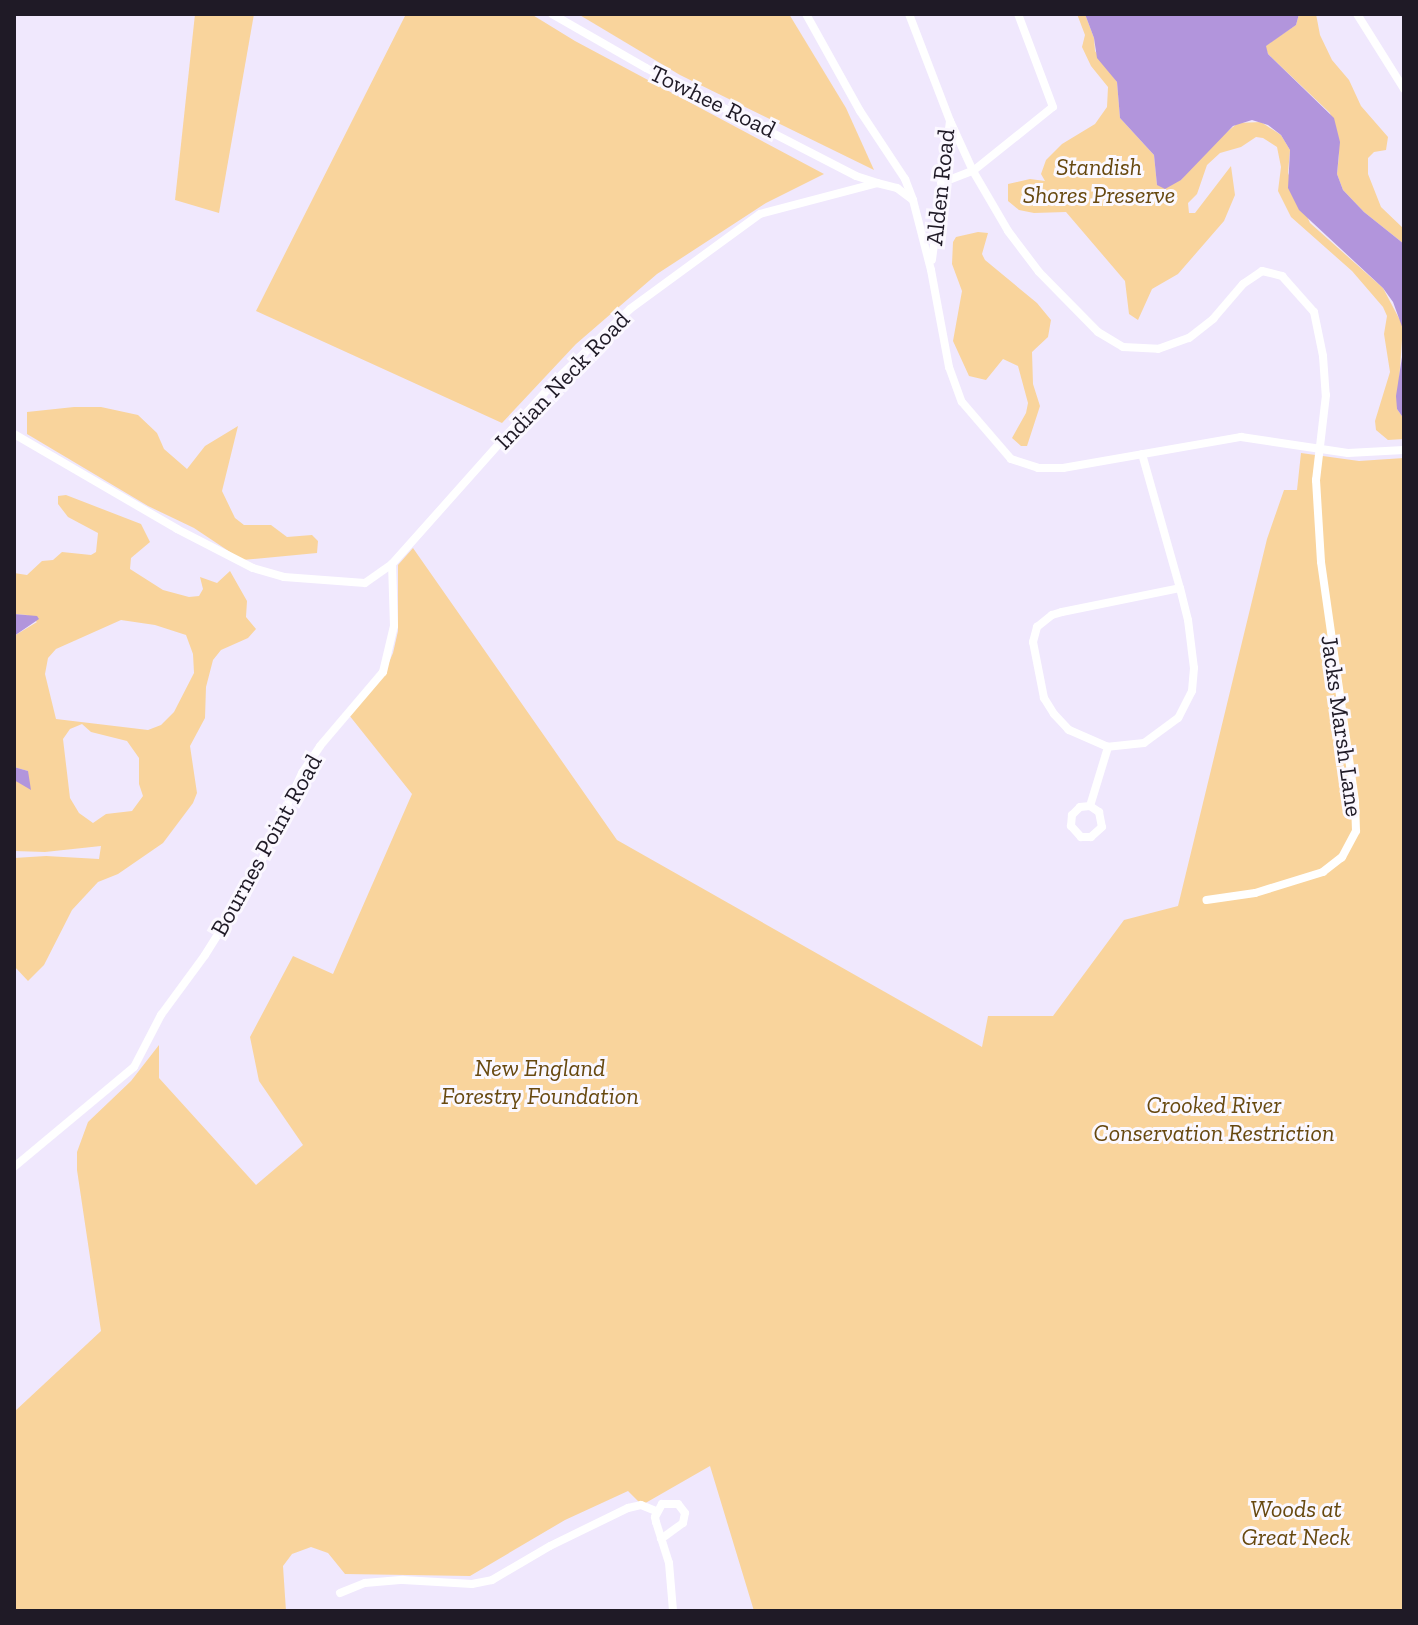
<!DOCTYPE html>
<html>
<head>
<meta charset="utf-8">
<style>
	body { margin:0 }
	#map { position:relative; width:1418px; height:1625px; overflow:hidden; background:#f0e8fd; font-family:"Zilla Slab",serif }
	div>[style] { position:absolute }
	.green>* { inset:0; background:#f9d49c }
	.water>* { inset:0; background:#b295dc }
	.street>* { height:8px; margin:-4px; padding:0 4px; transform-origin:4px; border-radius:4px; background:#fff }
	span { translate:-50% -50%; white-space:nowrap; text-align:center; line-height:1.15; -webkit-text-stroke:6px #fbf8ff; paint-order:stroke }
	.street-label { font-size:24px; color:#1f1a26 }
	.park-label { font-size:24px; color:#67480f; font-style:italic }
	.frame { position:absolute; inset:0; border:16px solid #1f1a26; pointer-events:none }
</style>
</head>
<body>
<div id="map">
	<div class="green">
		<i style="clip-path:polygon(195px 14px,254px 14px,219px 213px,175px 200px)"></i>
		<i style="clip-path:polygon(406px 14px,531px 14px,575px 41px,824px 174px,766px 203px,657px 274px,576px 344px,502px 423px,256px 311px)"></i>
		<i style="clip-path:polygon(578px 14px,789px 14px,846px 108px,874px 170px,680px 75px)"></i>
		<i style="clip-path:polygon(1077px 14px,1085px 14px,1094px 38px,1095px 51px,1117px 82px,1120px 118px,1154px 155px,1157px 185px,1181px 180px,1209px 146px,1238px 123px,1261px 122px,1281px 135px,1290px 150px,1288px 173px,1310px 223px,1383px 288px,1403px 326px,1397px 409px,1404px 419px,1404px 439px,1388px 440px,1376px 430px,1375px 421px,1390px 372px,1384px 334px,1387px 316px,1383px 307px,1352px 271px,1291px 217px,1278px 191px,1281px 167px,1277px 147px,1263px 138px,1256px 137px,1241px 147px,1220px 153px,1207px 165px,1197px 194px,1188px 203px,1189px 213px,1195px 213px,1231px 166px,1235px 195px,1224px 221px,1178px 274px,1152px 289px,1138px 320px,1129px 314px,1125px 281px,1066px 212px,1034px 213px,1019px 210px,1008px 201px,1008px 184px,1030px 179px,1045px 181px,1041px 174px,1046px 160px,1062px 144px,1095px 124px,1107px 107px,1108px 87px,1091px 66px,1082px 47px,1085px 35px)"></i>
		<i style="clip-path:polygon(1299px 14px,1316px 14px,1320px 35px,1332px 60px,1349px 80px,1361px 106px,1388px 137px,1386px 150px,1374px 152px,1368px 158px,1368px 174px,1381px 207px,1404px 229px,1404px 244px,1364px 212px,1343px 190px,1337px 174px,1339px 155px,1330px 113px,1268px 54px,1265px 46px,1296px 25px)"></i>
		<i style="clip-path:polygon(978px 232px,988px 233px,982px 254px,985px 260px,1037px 303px,1051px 320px,1048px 337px,1032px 352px,1033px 384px,1040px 406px,1027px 446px,1021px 446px,1012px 438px,1026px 413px,1028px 403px,1018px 366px,1003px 359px,986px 380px,969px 376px,953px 341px,962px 291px,952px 264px,953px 242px,956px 237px)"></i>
		<i style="clip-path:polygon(74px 407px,101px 407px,138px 415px,157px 433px,164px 449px,187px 469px,205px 446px,238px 426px,222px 491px,235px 518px,244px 525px,271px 525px,287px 537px,312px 535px,318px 541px,317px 553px,242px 560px,194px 528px,148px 506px,27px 434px,27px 412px)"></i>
		<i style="clip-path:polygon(1301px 453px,1359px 461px,1404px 458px,1404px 1611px,754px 1611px,710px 1466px,642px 1505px,628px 1491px,565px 1520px,470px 1576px,345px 1574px,328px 1553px,311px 1547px,292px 1554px,283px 1566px,286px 1611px,14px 1611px,14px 1412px,101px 1331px,77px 1170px,77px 1152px,88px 1122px,131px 1081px,159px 1045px,159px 1078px,256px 1185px,303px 1145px,259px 1081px,250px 1037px,293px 956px,333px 974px,412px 794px,349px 715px,387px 667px,393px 653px,398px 631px,398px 565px,413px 548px,617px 840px,982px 1047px,988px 1016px,1053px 1016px,1124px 920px,1178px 906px,1267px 539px,1284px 490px,1297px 490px)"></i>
		<i style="clip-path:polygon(evenodd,66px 495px,141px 524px,150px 542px,131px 558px,130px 569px,163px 590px,189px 597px,199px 596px,203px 589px,200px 577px,217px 583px,230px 571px,247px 601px,246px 617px,256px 629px,248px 638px,221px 650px,213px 660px,206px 687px,205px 718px,190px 746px,197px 793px,193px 803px,163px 843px,118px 874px,98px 882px,72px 910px,44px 965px,28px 981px,14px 966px,14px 858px,46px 856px,99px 859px,101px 846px,45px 852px,14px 851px,14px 780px,28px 771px,14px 767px,14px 636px,37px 622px,27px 615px,14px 614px,14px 573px,27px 575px,42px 561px,53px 560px,62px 552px,91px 555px,96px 552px,98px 533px,68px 517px,58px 504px,58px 496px,66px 495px,121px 620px,155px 625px,186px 635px,193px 654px,194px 673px,174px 712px,161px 725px,148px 730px,56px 719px,45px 674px,48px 658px,56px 649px,121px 620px,66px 495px,82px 724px,91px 732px,127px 741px,139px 758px,139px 784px,143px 796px,132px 811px,106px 814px,93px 823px,79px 813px,70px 798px,63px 739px,70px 729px,82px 724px)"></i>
	</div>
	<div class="water">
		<i style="clip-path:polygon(1085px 14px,1299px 14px,1296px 25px,1266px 46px,1268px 54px,1334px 118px,1340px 142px,1337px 174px,1343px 190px,1364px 212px,1404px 244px,1404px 332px,1393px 302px,1383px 288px,1299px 210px,1288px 188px,1290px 150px,1281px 135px,1268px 125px,1252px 120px,1233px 126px,1181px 180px,1165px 189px,1157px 185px,1154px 155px,1120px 118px,1117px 82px,1097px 58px,1094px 38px)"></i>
		<i style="clip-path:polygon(1404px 344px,1404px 419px,1397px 409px,1396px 396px)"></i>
		<i style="clip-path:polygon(14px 614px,37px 616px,39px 619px,14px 636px)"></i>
		<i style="clip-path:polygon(14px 767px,28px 771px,31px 790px,14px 780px)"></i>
	</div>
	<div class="street">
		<i style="left:552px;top:14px;width:108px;rotate:29.9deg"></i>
		<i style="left:646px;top:68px;width:236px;rotate:27.2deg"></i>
		<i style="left:856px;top:176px;width:22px;rotate:18deg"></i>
		<i style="left:806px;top:14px;width:111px;rotate:60.9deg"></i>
		<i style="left:860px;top:111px;width:82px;rotate:56.5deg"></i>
		<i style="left:905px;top:179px;width:22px;rotate:69deg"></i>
		<i style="left:909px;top:14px;width:115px;rotate:69deg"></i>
		<i style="left:950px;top:121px;width:140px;rotate:97.4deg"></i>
		<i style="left:1357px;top:14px;width:89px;rotate:57.9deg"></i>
		<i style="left:951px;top:123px;width:53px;rotate:65.4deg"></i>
		<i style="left:973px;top:171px;width:102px;rotate:-38.7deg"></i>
		<i style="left:1053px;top:107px;width:99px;rotate:-110.6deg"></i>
		<i style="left:941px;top:183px;width:34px;rotate:-21deg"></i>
		<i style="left:973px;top:171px;width:69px;rotate:59.7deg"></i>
		<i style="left:1008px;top:231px;width:51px;rotate:52.9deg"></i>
		<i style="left:1039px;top:272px;width:84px;rotate:45.5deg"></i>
		<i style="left:1098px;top:332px;width:29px;rotate:31deg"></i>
		<i style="left:1123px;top:347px;width:35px;rotate:3deg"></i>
		<i style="left:1158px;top:349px;width:33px;rotate:-20deg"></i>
		<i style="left:1189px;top:338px;width:31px;rotate:-38deg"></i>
		<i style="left:1213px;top:319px;width:46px;rotate:-49.4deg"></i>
		<i style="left:1243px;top:284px;width:23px;rotate:-34deg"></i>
		<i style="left:1262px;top:271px;width:21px;rotate:14deg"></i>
		<i style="left:1282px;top:276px;width:48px;rotate:48.4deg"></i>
		<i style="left:1314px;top:312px;width:45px;rotate:78.4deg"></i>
		<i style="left:1323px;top:356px;width:39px;rotate:86deg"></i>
		<i style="left:1326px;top:395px;width:86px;rotate:96.7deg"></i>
		<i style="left:1316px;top:480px;width:82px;rotate:86.5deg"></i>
		<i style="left:1321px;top:562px;width:242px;rotate:81.9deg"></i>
		<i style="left:1355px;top:802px;width:29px;rotate:88deg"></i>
		<i style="left:1356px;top:831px;width:30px;rotate:118deg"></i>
		<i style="left:1342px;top:857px;width:24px;rotate:142deg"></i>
		<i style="left:1323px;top:872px;width:71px;rotate:162.8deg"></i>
		<i style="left:1255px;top:893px;width:49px;rotate:171.7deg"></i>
		<i style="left:14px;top:434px;width:189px;rotate:30.2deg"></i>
		<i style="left:177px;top:529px;width:85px;rotate:27.2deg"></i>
		<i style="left:253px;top:568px;width:32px;rotate:16deg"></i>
		<i style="left:284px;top:577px;width:81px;rotate:4.2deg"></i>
		<i style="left:365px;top:583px;width:33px;rotate:-35deg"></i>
		<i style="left:392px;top:564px;width:245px;rotate:-48.3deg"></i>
		<i style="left:555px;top:381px;width:104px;rotate:-43.8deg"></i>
		<i style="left:630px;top:309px;width:161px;rotate:-36.2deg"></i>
		<i style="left:760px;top:214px;width:121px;rotate:-14.8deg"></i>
		<i style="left:877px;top:183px;width:21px;rotate:14deg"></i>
		<i style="left:897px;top:188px;width:20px;rotate:37deg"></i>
		<i style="left:913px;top:200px;width:72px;rotate:75.6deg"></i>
		<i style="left:931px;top:270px;width:99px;rotate:79.5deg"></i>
		<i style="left:949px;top:367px;width:37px;rotate:70deg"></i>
		<i style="left:962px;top:402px;width:75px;rotate:49.3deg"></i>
		<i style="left:1011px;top:459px;width:28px;rotate:18deg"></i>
		<i style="left:1038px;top:468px;width:25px"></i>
		<i style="left:1063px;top:468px;width:181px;rotate:-9.9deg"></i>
		<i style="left:1241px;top:437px;width:108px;rotate:8.5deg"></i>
		<i style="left:1348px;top:453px;width:56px;rotate:-3.1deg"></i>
		<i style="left:1142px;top:454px;width:139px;rotate:74.2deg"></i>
		<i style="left:1180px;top:588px;width:33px;rotate:76deg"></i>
		<i style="left:1188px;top:620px;width:48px;rotate:82.9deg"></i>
		<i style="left:1194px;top:668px;width:23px;rotate:95deg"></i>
		<i style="left:1192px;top:691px;width:30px;rotate:117deg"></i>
		<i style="left:1178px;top:718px;width:42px;rotate:143.7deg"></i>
		<i style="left:1144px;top:743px;width:36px;rotate:174deg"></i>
		<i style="left:1108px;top:747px;width:43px;rotate:-156.4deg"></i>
		<i style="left:1069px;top:730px;width:22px;rotate:-133deg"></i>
		<i style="left:1054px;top:714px;width:19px;rotate:-122deg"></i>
		<i style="left:1044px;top:698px;width:57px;rotate:-101.1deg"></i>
		<i style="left:1033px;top:642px;width:16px;rotate:-75deg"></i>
		<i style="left:1037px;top:627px;width:19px;rotate:-39deg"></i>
		<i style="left:1052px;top:615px;width:10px;rotate:-17deg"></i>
		<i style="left:1062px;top:612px;width:120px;rotate:-11.5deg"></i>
		<i style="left:1090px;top:806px;width:11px;rotate:34deg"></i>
		<i style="left:1099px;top:812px;width:15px;rotate:79deg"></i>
		<i style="left:1102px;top:827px;width:15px;rotate:138deg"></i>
		<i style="left:1091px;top:837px;width:10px;rotate:180deg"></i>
		<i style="left:1081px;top:837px;width:15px;rotate:-132deg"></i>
		<i style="left:1071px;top:826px;width:11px;rotate:-85deg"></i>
		<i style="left:1072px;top:815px;width:11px;rotate:-45deg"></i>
		<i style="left:1080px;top:807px;width:10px;rotate:-6deg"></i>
		<i style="left:1090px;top:806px;width:62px;rotate:-73deg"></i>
		<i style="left:14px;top:1167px;width:156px;rotate:-39.8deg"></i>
		<i style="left:134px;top:1067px;width:59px;rotate:-62.6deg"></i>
		<i style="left:161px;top:1015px;width:74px;rotate:-53.7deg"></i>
		<i style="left:205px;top:955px;width:92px;rotate:-57.9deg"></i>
		<i style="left:254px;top:877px;width:115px;rotate:-65.2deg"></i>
		<i style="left:302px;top:773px;width:32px;rotate:-56deg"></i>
		<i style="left:320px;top:746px;width:97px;rotate:-49.6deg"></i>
		<i style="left:383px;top:672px;width:47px;rotate:-76.6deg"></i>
		<i style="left:394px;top:626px;width:62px;rotate:-91.8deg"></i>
		<i style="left:661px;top:1539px;width:27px;rotate:-36deg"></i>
		<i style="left:683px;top:1523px;width:10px;rotate:-79deg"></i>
		<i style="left:685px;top:1513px;width:11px;rotate:-128deg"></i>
		<i style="left:678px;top:1504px;width:16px;rotate:180deg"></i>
		<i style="left:662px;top:1504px;width:15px;rotate:118deg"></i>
		<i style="left:655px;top:1517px;width:5px;rotate:79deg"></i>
		<i style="left:656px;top:1522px;width:43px;rotate:72.4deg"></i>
		<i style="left:669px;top:1563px;width:48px;rotate:85.2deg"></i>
		<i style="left:340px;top:1593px;width:27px;rotate:-22deg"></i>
		<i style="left:365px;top:1583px;width:38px;rotate:-5deg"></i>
		<i style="left:403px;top:1580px;width:69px;rotate:3.3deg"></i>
		<i style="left:472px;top:1584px;width:20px;rotate:-11deg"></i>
		<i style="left:492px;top:1580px;width:67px;rotate:-30.4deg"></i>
		<i style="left:550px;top:1546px;width:87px;rotate:-26deg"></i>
		<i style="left:628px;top:1508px;width:13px;rotate:-13deg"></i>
		<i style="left:641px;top:1505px;width:16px;rotate:22deg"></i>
	</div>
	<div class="street-label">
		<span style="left:713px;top:101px;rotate:26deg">Towhee Road</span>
		<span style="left:940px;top:187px;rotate:-84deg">Alden Road</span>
		<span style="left:562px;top:380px;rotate:-46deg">Indian Neck Road</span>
		<span style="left:1342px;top:726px;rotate:82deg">Jacks Marsh Lane</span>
		<span style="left:266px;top:845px;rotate:-61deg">Bournes Point Road</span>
	</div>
	<div class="park-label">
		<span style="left:1099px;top:181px">Standish<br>Shores Preserve</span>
		<span style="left:540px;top:1082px">New England<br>Forestry Foundation</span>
		<span style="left:1214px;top:1119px">Crooked River<br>Conservation Restriction</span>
		<span style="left:1296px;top:1523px">Woods at<br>Great Neck</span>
	</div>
	<div class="frame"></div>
</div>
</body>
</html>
